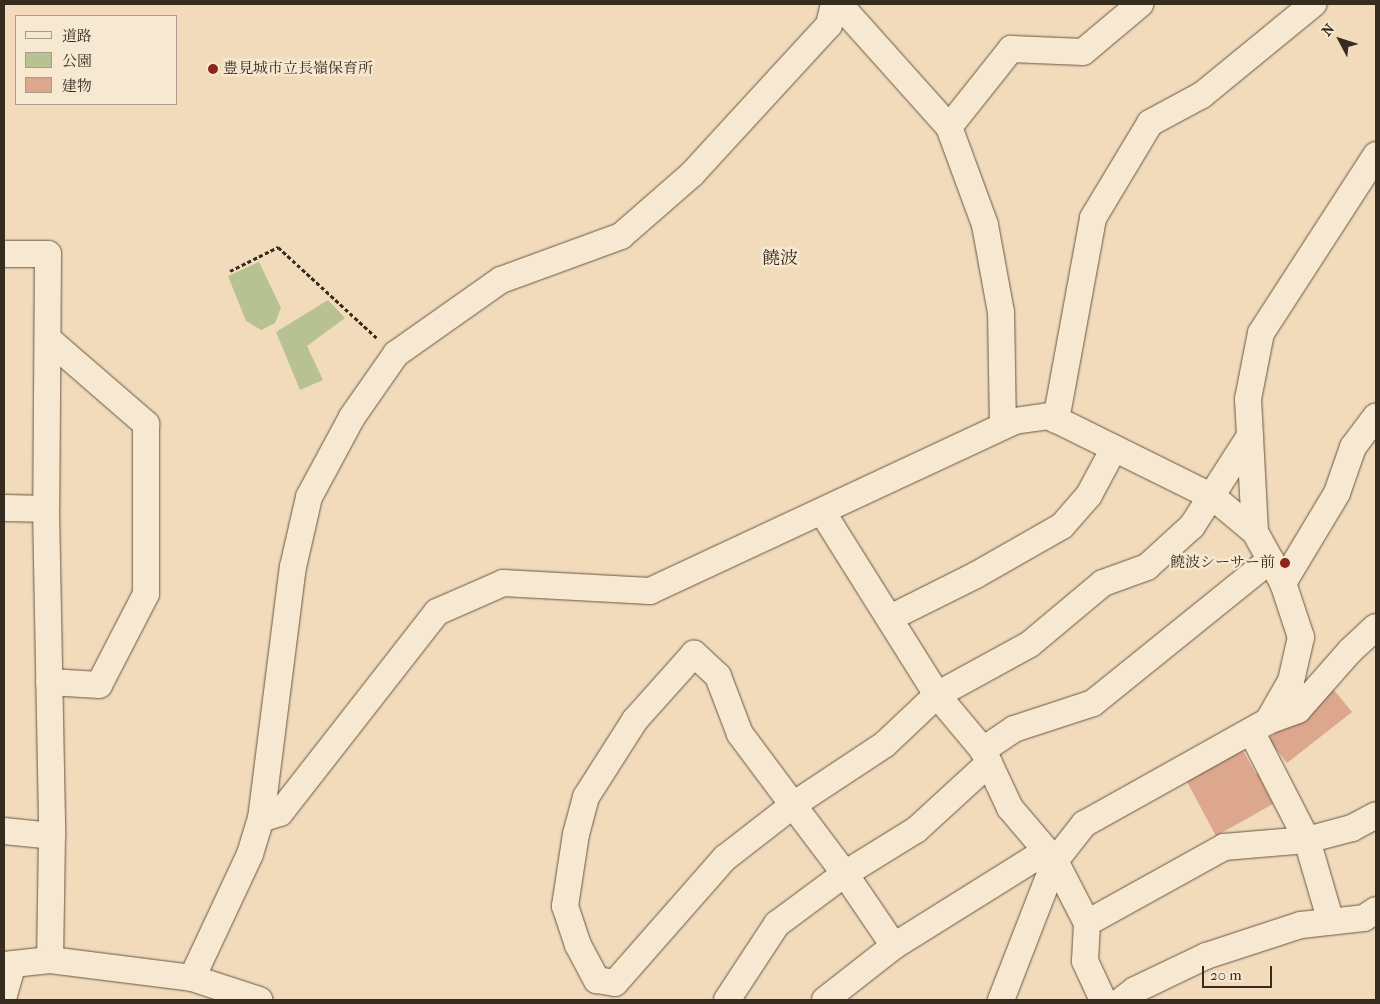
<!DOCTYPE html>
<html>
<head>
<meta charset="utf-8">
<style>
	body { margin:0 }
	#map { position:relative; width:1380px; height:1004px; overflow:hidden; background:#f2dbba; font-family:"IM FELL French Canon","Noto Serif JP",serif }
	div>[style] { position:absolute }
	.green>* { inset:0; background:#b8c192 }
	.building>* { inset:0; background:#dca78d }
	.path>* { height:3px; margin-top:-1.5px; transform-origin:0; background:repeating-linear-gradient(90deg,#362b1f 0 4px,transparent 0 6.5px) }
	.roads { filter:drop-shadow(0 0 1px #655746) drop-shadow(0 0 1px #655746) }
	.minor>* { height:26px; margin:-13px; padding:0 13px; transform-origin:13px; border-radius:13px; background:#f7e8d2 }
	.dots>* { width:14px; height:14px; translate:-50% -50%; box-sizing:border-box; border:2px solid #f7e8d2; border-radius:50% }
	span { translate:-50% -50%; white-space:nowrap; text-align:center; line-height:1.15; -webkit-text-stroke:4.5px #f7e8d2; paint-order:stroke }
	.poi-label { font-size:15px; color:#362b1f }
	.left { translate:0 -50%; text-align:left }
	.right { translate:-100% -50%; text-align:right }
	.quarter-label { font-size:18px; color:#362b1f }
	.frame { position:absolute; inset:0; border:5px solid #362b1f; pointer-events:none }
	.legend { position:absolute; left:15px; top:15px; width:162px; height:90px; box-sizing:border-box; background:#f7e8d2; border:1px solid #aa9c8a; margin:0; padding:6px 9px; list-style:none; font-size:15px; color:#362b1f }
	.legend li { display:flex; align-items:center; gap:10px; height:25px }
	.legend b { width:25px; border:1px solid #aa9c8a }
	.north { position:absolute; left:1315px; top:15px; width:50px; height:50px; -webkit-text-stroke:4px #f7e8d2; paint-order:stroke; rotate:310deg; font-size:14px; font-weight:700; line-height:20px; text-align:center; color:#362b1f }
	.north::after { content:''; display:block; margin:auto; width:18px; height:22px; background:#362b1f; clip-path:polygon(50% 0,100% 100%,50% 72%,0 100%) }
	.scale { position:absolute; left:1202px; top:966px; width:70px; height:22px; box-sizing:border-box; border:2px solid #362b1f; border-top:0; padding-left:6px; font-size:15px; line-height:18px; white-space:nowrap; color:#362b1f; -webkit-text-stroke:4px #f7e8d2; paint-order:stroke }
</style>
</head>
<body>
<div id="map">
	<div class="green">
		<i style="clip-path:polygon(259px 262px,281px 308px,275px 323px,261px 330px,246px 321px,228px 276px)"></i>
		<i style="clip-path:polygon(328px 300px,345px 318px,307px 346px,323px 380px,300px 390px,276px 332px)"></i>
	</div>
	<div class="building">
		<i style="clip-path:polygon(1333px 689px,1352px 712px,1287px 763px,1268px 739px)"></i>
		<i style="clip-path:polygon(1242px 749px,1256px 774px,1262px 771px,1266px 778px,1261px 781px,1273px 804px,1216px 836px,1186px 780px)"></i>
	</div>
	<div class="path">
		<i style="left:230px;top:271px;width:54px;rotate:-26.6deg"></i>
		<i style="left:278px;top:247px;width:136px;rotate:42.6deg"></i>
	</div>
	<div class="roads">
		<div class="minor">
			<i style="left:839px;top:4px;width:165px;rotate:48.2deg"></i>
			<i style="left:949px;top:127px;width:104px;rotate:69.8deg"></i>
			<i style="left:985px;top:225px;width:88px;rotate:79.6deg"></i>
			<i style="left:1001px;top:312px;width:114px;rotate:89deg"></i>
			<i style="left:949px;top:127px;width:100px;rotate:-51.5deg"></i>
			<i style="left:1011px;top:49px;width:72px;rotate:2.4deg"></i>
			<i style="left:1083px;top:52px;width:75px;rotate:-40.1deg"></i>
			<i style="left:4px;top:254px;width:44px"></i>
			<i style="left:48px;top:254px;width:255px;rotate:90.4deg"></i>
			<i style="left:46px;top:509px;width:327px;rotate:88.9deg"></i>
			<i style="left:52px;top:836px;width:124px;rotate:90.9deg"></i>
			<i style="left:48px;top:339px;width:130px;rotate:40.9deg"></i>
			<i style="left:146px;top:424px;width:170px;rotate:90deg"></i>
			<i style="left:146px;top:594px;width:102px;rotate:117.3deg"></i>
			<i style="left:99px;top:685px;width:50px;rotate:-176.6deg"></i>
			<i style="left:1056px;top:420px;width:205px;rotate:-79.6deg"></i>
			<i style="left:1093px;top:218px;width:111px;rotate:-59deg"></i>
			<i style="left:1150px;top:123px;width:59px;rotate:-28.3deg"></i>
			<i style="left:1202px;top:95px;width:144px;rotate:-39.3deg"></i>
			<i style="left:4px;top:508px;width:42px;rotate:1.4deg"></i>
			<i style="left:823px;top:513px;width:215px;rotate:57.9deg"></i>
			<i style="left:937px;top:695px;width:72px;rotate:50.1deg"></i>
			<i style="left:1255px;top:532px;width:133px;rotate:-93deg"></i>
			<i style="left:1248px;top:399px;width:67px;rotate:-78.9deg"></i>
			<i style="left:1261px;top:333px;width:212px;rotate:-57.1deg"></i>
			<i style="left:1283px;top:583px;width:105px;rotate:-59deg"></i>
			<i style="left:1337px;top:493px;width:49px;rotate:-70.8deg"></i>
			<i style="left:1353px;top:447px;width:38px;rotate:-53deg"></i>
			<i style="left:890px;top:618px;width:96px;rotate:-26.6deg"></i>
			<i style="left:976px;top:575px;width:99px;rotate:-29.7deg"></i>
			<i style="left:1062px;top:526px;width:41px;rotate:-48.9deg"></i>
			<i style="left:1089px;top:495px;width:51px;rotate:-61.9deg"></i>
			<i style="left:1251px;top:731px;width:123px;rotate:62.8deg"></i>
			<i style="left:1307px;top:840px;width:85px;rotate:73.7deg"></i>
			<i style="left:261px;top:819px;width:20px;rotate:-18deg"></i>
			<i style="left:280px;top:813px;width:255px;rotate:-52deg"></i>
			<i style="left:437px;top:612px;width:72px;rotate:-23.7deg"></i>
			<i style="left:503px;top:583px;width:147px;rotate:3.1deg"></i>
			<i style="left:650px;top:591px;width:402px;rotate:-25deg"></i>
			<i style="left:1014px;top:421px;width:35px;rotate:-8deg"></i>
			<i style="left:1049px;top:416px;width:183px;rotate:26.3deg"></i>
			<i style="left:1213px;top:497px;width:55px;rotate:39.8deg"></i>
			<i style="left:1255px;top:532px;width:58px;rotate:61.2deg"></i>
			<i style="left:1283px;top:583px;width:57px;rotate:71.6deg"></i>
			<i style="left:1301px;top:637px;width:45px;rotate:102.8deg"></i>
			<i style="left:1291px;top:681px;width:46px;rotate:119.9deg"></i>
			<i style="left:4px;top:831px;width:48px;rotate:5.9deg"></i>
			<i style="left:1087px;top:923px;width:157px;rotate:-29deg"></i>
			<i style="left:1224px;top:847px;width:83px;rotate:-4.8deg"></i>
			<i style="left:1307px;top:840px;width:47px;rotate:-14.9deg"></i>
			<i style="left:1352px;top:828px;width:27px;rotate:-28deg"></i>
			<i style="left:894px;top:946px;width:87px;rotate:-124.2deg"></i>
			<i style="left:845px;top:874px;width:86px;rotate:-127deg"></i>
			<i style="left:793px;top:805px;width:89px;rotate:-126.7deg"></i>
			<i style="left:740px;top:734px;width:62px;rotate:-110.8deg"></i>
			<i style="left:718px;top:676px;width:33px;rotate:-137deg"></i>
			<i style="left:694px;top:654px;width:89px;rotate:131.8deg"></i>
			<i style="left:635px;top:720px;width:91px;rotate:122.5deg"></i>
			<i style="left:586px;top:797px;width:38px;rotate:105deg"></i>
			<i style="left:576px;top:834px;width:73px;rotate:98.7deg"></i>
			<i style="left:565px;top:906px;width:41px;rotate:71.6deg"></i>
			<i style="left:578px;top:945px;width:40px;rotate:62deg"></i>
			<i style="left:597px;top:980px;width:18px;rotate:9deg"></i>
			<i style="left:615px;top:983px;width:167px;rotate:-48.7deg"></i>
			<i style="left:725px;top:858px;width:86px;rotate:-37.9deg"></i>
			<i style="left:793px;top:805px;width:110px;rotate:-33.5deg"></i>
			<i style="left:885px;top:744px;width:71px;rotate:-43.3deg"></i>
			<i style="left:937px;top:695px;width:106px;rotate:-28.7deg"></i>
			<i style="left:1030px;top:644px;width:95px;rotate:-39.9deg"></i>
			<i style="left:1103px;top:583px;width:47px;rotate:-20deg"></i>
			<i style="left:1147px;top:567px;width:61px;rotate:-42.3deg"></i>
			<i style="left:1192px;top:526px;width:107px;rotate:-57.2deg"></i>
			<i style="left:4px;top:965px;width:46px;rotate:-6.2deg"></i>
			<i style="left:50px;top:960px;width:143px;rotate:7.2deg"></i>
			<i style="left:192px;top:978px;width:71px;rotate:18.2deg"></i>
			<i style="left:192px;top:978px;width:137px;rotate:-64.9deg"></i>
			<i style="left:250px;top:854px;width:37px;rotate:-73deg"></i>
			<i style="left:261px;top:819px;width:254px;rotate:-82.8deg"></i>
			<i style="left:293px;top:567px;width:72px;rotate:-77.1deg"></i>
			<i style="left:309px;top:497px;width:91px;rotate:-61.7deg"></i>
			<i style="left:352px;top:417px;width:77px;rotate:-55.1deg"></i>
			<i style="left:396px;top:354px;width:128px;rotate:-35.2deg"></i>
			<i style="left:501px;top:280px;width:128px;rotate:-20.1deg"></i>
			<i style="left:621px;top:236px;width:94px;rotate:-41.1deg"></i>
			<i style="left:692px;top:174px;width:202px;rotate:-47.4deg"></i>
			<i style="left:829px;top:25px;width:22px;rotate:-77deg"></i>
			<i style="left:4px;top:995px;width:32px;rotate:-74deg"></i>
			<i style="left:727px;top:1000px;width:91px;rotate:-56.7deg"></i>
			<i style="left:777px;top:924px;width:82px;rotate:-36.6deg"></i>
			<i style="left:843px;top:875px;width:86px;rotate:-31.7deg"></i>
			<i style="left:916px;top:830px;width:99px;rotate:-42.5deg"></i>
			<i style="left:825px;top:1000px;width:88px;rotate:-38deg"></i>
			<i style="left:894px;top:946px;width:179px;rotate:-32deg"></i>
			<i style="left:1001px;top:1000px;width:149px;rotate:-68.8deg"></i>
			<i style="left:1055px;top:861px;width:47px;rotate:-51.9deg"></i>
			<i style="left:1084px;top:824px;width:211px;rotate:-29.2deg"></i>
			<i style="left:1268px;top:721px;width:32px;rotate:-20deg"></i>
			<i style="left:1298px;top:710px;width:79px;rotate:-48.6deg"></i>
			<i style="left:1350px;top:651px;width:35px;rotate:-43deg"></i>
			<i style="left:1103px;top:1000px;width:43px;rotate:-114.8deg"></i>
			<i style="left:1085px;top:961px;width:38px;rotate:-87deg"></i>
			<i style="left:1087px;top:923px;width:70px;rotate:-117.3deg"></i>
			<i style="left:1055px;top:861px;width:70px;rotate:-130.3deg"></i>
			<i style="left:1010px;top:808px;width:64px;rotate:-115deg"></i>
			<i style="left:983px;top:750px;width:37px;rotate:-34deg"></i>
			<i style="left:1014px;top:729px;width:83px;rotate:-18.2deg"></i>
			<i style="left:1093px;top:703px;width:228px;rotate:-38.9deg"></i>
			<i style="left:1122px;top:1000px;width:16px;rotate:-38deg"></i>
			<i style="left:1135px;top:990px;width:79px;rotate:-25.6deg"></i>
			<i style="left:1206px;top:956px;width:100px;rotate:-18.1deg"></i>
			<i style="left:1301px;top:925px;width:63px;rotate:-6.3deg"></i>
			<i style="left:1364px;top:918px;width:14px;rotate:-34deg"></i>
		</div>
	</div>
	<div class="dots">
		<i style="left:213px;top:69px;background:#8f2418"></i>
		<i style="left:1285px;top:563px;background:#8f2418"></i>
	</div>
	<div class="poi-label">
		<span class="left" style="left:223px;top:69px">豊見城市立長嶺保育所</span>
		<span class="right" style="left:1275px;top:563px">饒波シーサー前</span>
	</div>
	<div class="quarter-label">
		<span style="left:780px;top:259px">饒波</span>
	</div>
	<div class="frame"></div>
	<ul class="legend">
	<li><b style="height:6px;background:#f7e8d2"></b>道路</li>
	<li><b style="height:14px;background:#b8c192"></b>公園</li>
	<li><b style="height:14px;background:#dca78d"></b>建物</li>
	</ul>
	<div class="north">N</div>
	<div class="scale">20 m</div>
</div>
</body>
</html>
